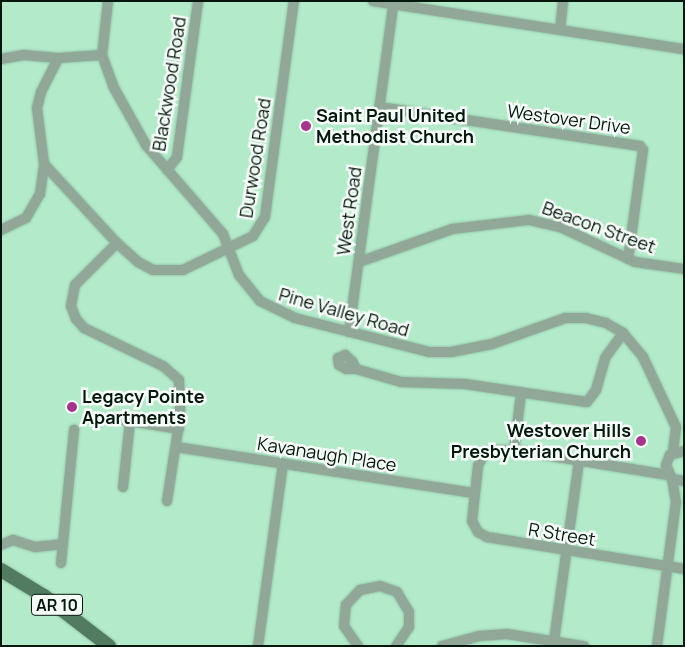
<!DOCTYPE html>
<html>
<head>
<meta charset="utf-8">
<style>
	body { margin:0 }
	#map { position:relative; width:685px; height:647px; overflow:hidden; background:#b3eac9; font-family:Manrope,sans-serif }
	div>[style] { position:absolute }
	.roads { filter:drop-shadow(0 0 1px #93c4a7) drop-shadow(0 0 1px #93c4a7) }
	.minor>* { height:10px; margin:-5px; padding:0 5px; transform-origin:5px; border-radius:5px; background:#91a899 }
	.major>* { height:14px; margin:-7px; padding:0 7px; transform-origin:7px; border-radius:7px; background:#517c62 }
	.dots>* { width:14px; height:14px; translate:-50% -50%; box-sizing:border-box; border:2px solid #f8fefa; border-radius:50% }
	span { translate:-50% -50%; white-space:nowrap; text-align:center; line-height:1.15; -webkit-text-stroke:5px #f8fefa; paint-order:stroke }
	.shield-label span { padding:1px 4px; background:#f8fefa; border:1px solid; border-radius:4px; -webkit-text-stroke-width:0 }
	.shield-label { font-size:16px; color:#03170c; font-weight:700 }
	.street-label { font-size:18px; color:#03170c }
	.poi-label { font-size:18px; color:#03170c; font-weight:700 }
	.left { translate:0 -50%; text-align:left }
	.right { translate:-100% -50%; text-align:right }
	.frame { position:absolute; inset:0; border:2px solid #03170c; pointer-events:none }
</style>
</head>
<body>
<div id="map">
	<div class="roads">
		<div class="minor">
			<i style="left:108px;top:1px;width:54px;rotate:96.3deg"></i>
			<i style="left:102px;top:55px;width:33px;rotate:70deg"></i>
			<i style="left:113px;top:86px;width:68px;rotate:60.8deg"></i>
			<i style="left:146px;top:145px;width:118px;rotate:49.1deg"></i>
			<i style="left:223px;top:234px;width:44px;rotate:68.7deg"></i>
			<i style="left:239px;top:275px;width:33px;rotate:51deg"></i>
			<i style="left:260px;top:301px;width:39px;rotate:26deg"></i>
			<i style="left:295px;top:318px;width:138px;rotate:14.2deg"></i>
			<i style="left:429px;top:352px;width:22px"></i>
			<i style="left:451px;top:352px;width:42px;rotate:-11deg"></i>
			<i style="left:492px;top:344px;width:77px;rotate:-19.6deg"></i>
			<i style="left:565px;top:318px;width:21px"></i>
			<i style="left:586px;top:318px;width:21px;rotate:14deg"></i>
			<i style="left:606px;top:323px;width:20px;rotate:30deg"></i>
			<i style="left:623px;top:333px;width:31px;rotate:50deg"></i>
			<i style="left:643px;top:357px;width:77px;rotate:64.8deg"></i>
			<i style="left:676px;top:427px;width:26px;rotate:97deg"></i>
			<i style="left:373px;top:1px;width:315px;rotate:8.8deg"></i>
			<i style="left:560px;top:30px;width:29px;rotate:-84deg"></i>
			<i style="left:1px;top:59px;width:23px;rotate:-10deg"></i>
			<i style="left:24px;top:55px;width:34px;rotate:5deg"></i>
			<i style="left:58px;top:58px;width:44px;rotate:-3.9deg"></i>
			<i style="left:379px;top:107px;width:264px;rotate:8.5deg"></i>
			<i style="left:640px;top:146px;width:5px;rotate:53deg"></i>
			<i style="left:643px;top:150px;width:110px;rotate:97.8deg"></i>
			<i style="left:44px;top:164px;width:108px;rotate:47.3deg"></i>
			<i style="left:117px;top:243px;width:28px;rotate:42deg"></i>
			<i style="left:138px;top:262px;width:17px;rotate:28deg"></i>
			<i style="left:153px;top:270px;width:30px"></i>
			<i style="left:183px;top:270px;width:78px;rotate:-25.9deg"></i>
			<i style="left:253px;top:236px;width:22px;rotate:-58deg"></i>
			<i style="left:265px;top:217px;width:218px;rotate:-82.4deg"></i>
			<i style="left:167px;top:170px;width:16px;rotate:-52deg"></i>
			<i style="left:177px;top:157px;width:157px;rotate:-82.3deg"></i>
			<i style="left:1px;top:230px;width:28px;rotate:-26deg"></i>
			<i style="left:26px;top:218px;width:28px;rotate:-60deg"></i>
			<i style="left:40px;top:194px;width:30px;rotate:-82deg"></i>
			<i style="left:44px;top:164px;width:56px;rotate:-97.1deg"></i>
			<i style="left:37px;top:108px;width:16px;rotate:-76deg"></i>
			<i style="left:41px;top:92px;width:38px;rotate:-63deg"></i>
			<i style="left:117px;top:243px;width:59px;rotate:135deg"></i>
			<i style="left:75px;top:285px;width:21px;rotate:101deg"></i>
			<i style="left:71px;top:306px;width:14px;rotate:69deg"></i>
			<i style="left:76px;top:319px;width:12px;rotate:48deg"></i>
			<i style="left:84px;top:328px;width:88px;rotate:25.7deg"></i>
			<i style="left:163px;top:366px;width:21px;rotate:41deg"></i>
			<i style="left:179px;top:380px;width:37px;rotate:88deg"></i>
			<i style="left:180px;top:417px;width:85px;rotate:98.8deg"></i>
			<i style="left:359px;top:262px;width:99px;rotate:-19.5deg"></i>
			<i style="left:452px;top:229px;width:78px;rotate:-6.7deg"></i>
			<i style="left:529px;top:220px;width:32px;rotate:13deg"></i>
			<i style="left:560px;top:227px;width:83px;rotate:25deg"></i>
			<i style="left:635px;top:262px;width:49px;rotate:8.1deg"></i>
			<i style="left:349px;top:332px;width:330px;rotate:-82.3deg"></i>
			<i style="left:345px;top:355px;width:9px;rotate:41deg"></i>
			<i style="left:352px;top:361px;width:9px;rotate:63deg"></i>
			<i style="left:356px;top:369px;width:10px;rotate:180deg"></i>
			<i style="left:346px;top:369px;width:8px;rotate:-150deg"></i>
			<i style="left:339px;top:365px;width:7px;rotate:-98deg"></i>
			<i style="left:338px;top:358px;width:8px;rotate:-23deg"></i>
			<i style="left:356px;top:369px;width:47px;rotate:16.1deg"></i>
			<i style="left:401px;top:382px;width:64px;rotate:1.8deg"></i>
			<i style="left:465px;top:384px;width:123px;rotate:8.4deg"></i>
			<i style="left:587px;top:402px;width:15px;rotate:-53deg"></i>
			<i style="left:596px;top:390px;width:33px;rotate:-74deg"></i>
			<i style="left:605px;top:358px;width:31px;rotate:-54deg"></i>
			<i style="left:111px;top:418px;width:69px;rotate:9.2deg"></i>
			<i style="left:176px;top:447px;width:301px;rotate:8.8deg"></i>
			<i style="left:514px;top:450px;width:56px;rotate:-82.9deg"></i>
			<i style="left:684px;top:451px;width:15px;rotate:164deg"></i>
			<i style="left:670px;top:455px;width:11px;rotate:112deg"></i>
			<i style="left:666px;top:465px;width:15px;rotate:67deg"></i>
			<i style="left:672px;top:479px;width:12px;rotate:9deg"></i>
			<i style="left:668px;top:475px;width:156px;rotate:-170.8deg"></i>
			<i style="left:514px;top:450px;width:22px;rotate:180deg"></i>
			<i style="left:492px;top:450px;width:11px;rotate:146deg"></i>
			<i style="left:483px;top:456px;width:11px;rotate:117deg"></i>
			<i style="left:478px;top:466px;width:55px;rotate:96.2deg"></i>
			<i style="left:472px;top:521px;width:13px;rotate:61deg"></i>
			<i style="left:478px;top:532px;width:10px;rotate:29deg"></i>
			<i style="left:487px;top:537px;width:200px;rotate:9.2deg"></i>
			<i style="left:123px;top:487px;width:66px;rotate:-83.9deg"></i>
			<i style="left:1px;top:545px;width:13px;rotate:-23deg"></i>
			<i style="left:13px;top:540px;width:23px;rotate:18deg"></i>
			<i style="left:35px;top:547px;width:27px;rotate:-6deg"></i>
			<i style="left:61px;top:563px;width:134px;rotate:-84.4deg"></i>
			<i style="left:554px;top:641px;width:182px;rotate:-82.1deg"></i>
			<i style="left:258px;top:646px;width:184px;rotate:-82.2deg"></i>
			<i style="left:358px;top:646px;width:24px;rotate:-125deg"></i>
			<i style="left:344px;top:626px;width:21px;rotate:-85deg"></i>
			<i style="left:346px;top:605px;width:21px;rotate:-47deg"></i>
			<i style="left:360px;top:590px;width:20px;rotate:-11deg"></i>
			<i style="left:380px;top:586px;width:18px;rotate:19deg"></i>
			<i style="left:397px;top:592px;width:23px;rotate:59deg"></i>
			<i style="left:409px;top:612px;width:15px;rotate:90deg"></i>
			<i style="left:409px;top:627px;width:23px;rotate:124deg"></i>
			<i style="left:442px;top:646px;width:38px;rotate:-15deg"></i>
			<i style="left:479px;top:636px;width:28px;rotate:-4deg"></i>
			<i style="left:507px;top:634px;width:78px;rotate:8.9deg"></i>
			<i style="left:657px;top:646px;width:145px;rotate:-82.5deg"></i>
			<i style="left:676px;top:502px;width:23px;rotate:-100deg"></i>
		</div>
		<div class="major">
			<i style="left:1px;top:570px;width:50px;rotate:31.2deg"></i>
			<i style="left:44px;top:596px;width:82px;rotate:37.6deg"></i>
		</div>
	</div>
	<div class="dots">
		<i style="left:306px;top:126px;background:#a6338d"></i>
		<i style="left:72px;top:407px;background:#a6338d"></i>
		<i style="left:641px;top:441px;background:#a6338d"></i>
	</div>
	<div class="shield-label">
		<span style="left:57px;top:605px">AR 10</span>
	</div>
	<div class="street-label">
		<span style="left:169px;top:84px;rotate:-81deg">Blackwood Road</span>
		<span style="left:569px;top:119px;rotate:8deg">Westover Drive</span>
		<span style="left:255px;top:158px;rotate:-81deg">Durwood Road</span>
		<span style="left:349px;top:211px;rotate:-82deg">West Road</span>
		<span style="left:599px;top:227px;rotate:20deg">Beacon Street</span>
		<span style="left:344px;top:312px;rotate:16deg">Pine Valley Road</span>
		<span style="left:327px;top:454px;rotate:9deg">Kavanaugh Place</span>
		<span style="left:562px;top:534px;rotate:9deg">R Street</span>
	</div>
	<div class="poi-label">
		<span class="left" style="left:316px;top:126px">Saint Paul United<br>Methodist Church</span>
		<span class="left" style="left:82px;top:407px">Legacy Pointe<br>Apartments</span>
		<span class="right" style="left:631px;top:441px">Westover Hills<br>Presbyterian Church</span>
	</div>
	<div class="frame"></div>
</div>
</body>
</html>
